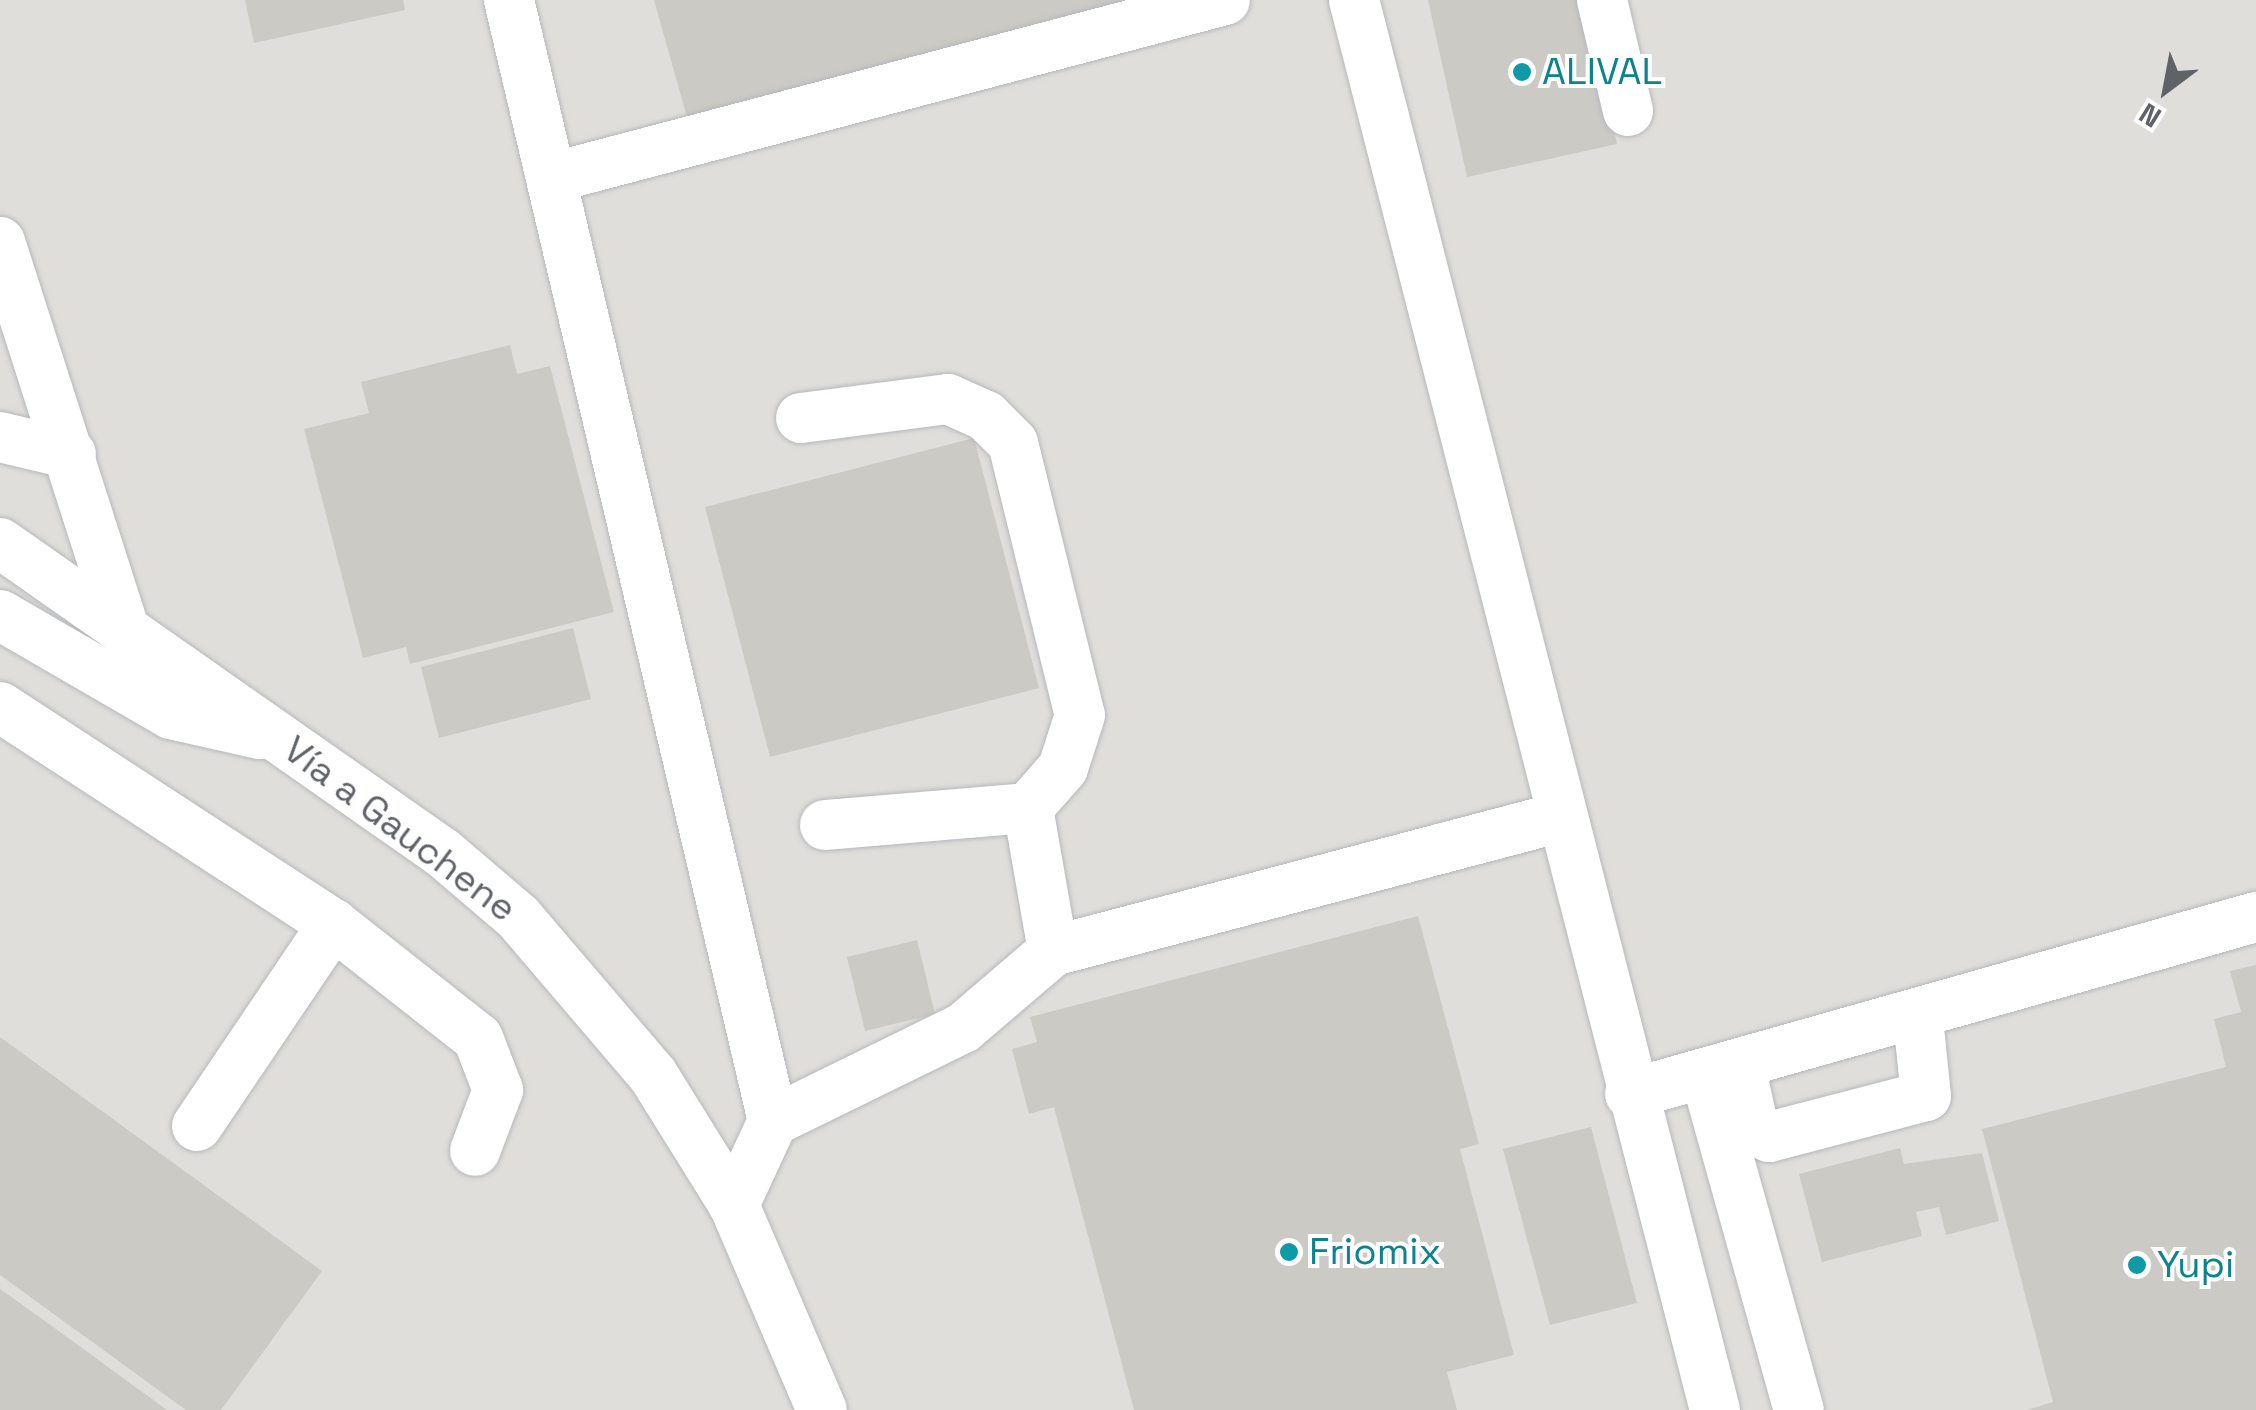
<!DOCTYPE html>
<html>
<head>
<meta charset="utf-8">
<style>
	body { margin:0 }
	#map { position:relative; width:2256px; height:1410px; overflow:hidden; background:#f1efe8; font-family:"Space Grotesk",sans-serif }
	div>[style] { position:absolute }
	.industrial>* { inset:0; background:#e0deda }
	.building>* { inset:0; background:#cccac5 }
	.roads { filter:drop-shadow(0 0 2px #b5b8bc) drop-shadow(0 0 2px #b5b8bc) }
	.minor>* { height:50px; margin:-25px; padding:0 25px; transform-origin:25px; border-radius:25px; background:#fff }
	.dots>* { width:28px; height:28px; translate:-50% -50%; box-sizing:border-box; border:5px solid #fff; border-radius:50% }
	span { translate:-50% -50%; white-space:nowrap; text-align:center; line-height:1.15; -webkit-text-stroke:8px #fff; paint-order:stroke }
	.culture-label { font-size:38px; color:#0d838f }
	.left { translate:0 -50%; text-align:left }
	.street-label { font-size:38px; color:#5f6368 }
	.north { position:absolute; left:2116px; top:40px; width:100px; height:100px; -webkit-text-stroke:8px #fff; paint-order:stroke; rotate:212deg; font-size:28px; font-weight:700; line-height:40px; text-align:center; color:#5f6368 }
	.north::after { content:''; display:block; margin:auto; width:35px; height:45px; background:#5f6368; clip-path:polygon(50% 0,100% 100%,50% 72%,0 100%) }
</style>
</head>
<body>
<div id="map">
	<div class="industrial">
		<i style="clip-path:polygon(0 0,2256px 0,2256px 1410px,0 1410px)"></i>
	</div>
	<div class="building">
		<i style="clip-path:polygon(245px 0,403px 0,405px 10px,254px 43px)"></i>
		<i style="clip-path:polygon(654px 0,1127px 0,1127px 1px,688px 121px)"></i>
		<i style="clip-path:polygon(1428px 0,1585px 0,1617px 144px,1467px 177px)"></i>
		<i style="clip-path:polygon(510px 345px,517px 374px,550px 366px,614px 612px,410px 664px,406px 647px,363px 658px,304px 429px,369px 413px,361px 382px)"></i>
		<i style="clip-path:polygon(974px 438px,1039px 688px,770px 757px,705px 507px)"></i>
		<i style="clip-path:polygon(573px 628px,591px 699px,439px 738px,421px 667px)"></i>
		<i style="clip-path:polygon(1418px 916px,1479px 1144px,1460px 1149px,1514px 1355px,1447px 1372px,1457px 1410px,1134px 1410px,1054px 1107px,1029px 1114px,1012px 1049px,1037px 1042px,1030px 1017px)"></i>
		<i style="clip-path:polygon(917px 940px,935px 1014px,865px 1031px,847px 957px)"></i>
		<i style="clip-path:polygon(2256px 965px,2256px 1410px,2027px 1410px,2053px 1402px,1982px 1129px,2226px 1067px,2214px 1019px,2241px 1012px,2230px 971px)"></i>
		<i style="clip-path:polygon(0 1037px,322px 1271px,221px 1410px,186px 1410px,0 1275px)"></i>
		<i style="clip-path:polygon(1591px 1127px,1637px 1303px,1550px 1325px,1503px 1149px)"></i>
		<i style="clip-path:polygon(1900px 1148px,1904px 1164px,1982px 1153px,1999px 1221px,1946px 1235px,1939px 1207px,1916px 1212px,1922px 1236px,1822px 1262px,1799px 1174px)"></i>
		<i style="clip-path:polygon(0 1289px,45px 1321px,167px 1410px,0 1410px)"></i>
	</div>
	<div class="roads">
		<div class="minor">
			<i style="left:509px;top:0;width:1152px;rotate:76.75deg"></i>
			<i style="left:773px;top:1121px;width:93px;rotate:114.9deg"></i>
			<i style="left:1354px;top:0;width:1455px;rotate:75.64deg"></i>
			<i style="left:1602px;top:0;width:114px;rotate:76.8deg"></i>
			<i style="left:551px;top:178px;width:697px;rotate:-14.79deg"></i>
			<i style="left:0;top:242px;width:406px;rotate:72.2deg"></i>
			<i style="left:801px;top:418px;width:148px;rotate:-7.4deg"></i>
			<i style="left:948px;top:399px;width:42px;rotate:24.1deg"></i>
			<i style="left:986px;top:416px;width:38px;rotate:45deg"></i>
			<i style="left:1013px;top:443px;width:280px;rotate:76.2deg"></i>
			<i style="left:1080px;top:715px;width:56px;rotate:107.8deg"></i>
			<i style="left:1063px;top:768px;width:53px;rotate:131.2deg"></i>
			<i style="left:1028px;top:808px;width:145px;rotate:80.1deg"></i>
			<i style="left:0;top:437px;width:73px;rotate:13.5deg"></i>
			<i style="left:0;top:543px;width:541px;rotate:34.98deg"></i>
			<i style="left:443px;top:853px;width:99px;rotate:40.5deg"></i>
			<i style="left:518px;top:917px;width:208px;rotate:49.5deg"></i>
			<i style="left:653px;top:1075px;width:153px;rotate:58.1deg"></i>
			<i style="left:734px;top:1205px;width:223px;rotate:66.8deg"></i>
			<i style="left:0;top:615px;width:198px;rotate:30.1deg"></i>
			<i style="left:171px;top:714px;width:91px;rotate:12.7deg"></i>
			<i style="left:0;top:707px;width:397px;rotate:33.1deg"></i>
			<i style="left:333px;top:924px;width:184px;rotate:38.2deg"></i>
			<i style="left:478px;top:1038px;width:56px;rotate:69deg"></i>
			<i style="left:498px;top:1090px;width:65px;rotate:110.7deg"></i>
			<i style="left:825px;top:825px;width:204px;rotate:-4.8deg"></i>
			<i style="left:1740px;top:1065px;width:66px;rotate:77.7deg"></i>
			<i style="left:1754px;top:1129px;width:17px;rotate:28deg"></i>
			<i style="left:1769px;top:1137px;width:162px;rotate:-14.6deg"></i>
			<i style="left:1926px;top:1096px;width:77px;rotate:-95.9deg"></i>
			<i style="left:1705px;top:1074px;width:349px;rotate:74.4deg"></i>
			<i style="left:1630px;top:1094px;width:651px;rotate:-15.79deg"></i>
			<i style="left:773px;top:1121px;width:212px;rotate:-26.1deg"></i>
			<i style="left:963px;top:1028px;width:118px;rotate:-40.5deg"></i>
			<i style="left:1053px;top:951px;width:521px;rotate:-14.78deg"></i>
			<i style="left:197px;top:1126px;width:244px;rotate:-56deg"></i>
		</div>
	</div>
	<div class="dots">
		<i style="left:1522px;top:72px;background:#0f9aa8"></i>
		<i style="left:1289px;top:1252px;background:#0f9aa8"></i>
		<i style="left:2137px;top:1265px;background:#0f9aa8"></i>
	</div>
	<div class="culture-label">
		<span class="left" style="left:1542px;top:72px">ALIVAL</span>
		<span class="left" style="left:1309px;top:1252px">Friomix</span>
		<span class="left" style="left:2157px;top:1265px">Yupi</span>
	</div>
	<div class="street-label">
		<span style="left:400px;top:829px;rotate:37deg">Vía a Gauchene</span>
	</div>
	<div class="north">N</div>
</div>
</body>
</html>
